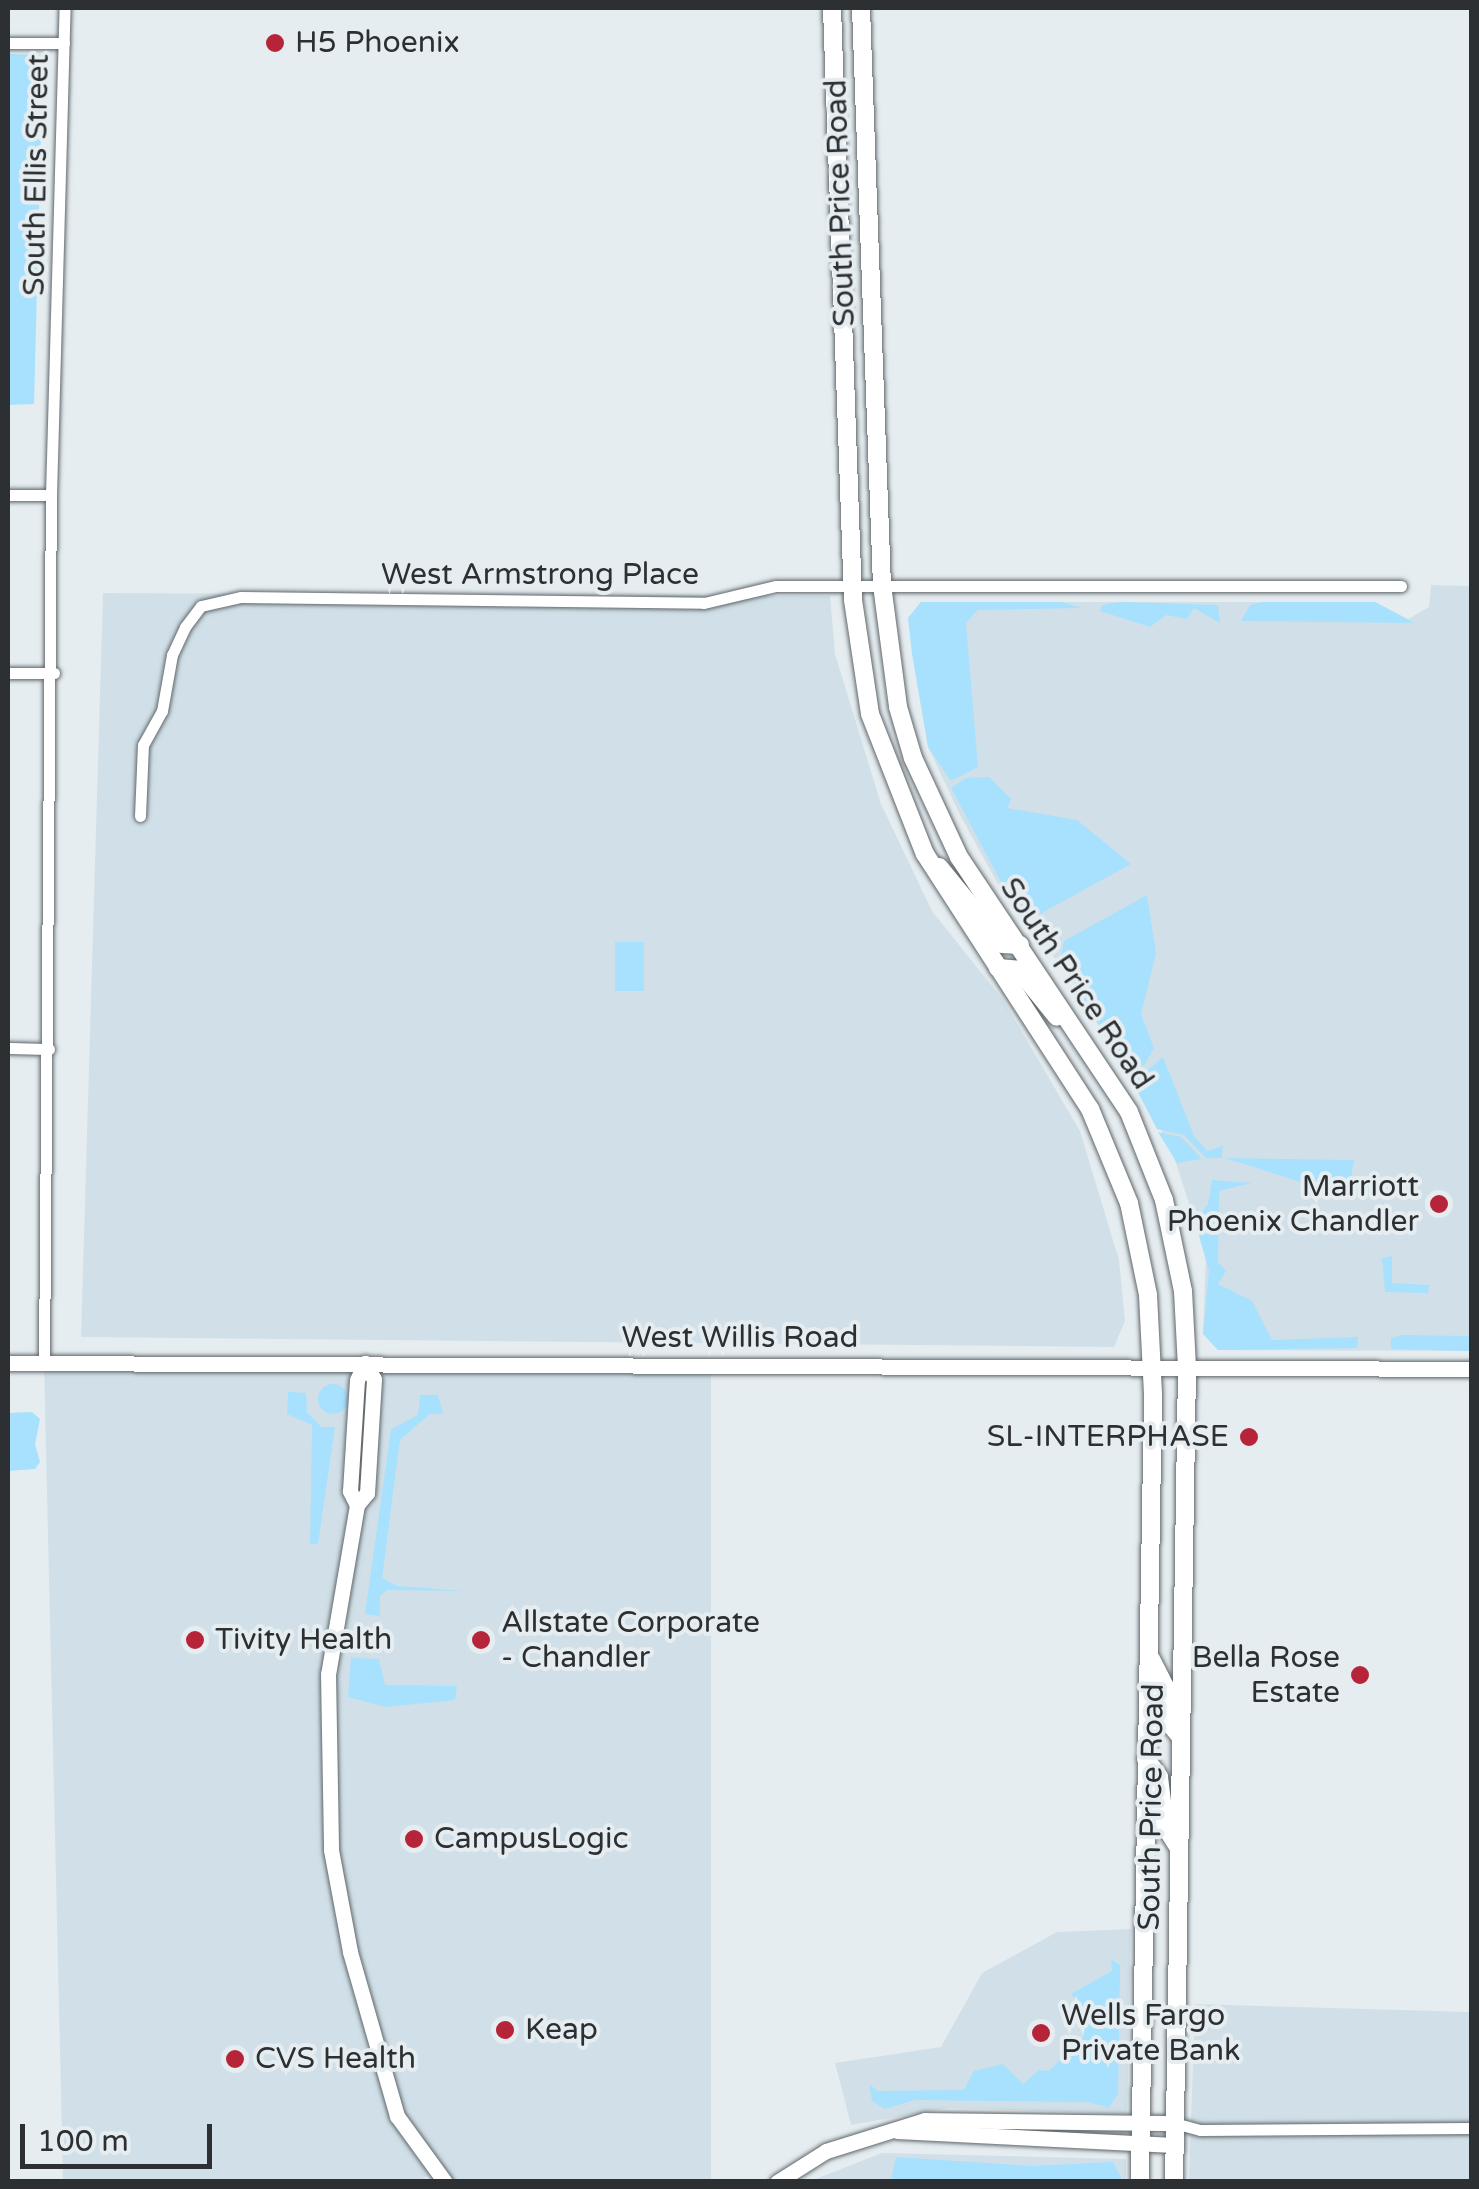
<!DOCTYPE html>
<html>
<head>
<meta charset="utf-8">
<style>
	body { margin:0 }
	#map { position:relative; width:1479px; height:2189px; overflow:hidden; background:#e5edf1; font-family:"Varela Round",sans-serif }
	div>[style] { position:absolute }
	.built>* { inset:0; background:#d1e0e8 }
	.green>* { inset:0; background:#a7e1fd }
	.round { border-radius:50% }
	.roads { filter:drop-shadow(0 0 2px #60676b) drop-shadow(0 0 2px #60676b) }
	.minor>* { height:11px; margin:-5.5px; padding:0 5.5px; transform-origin:5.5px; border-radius:5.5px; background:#fff }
	.tertiary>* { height:15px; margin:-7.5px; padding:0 7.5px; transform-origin:7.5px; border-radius:7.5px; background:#fff }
	.secondary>* { height:18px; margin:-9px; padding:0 9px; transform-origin:9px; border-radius:9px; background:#fff }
	.dots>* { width:28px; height:28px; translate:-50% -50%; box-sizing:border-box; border:5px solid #e5edf1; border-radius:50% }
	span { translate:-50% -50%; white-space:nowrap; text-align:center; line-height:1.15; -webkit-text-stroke:8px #e5edf1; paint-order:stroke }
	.poi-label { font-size:30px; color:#2d3032 }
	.left { translate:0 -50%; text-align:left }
	.right { translate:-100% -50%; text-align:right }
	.street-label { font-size:30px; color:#2d3032 }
	.frame { position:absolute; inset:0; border:10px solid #2d3032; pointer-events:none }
	.scale { position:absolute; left:20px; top:2124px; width:192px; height:45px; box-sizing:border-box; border:5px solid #2d3032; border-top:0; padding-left:12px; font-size:30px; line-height:35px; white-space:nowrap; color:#2d3032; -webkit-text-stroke:8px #e5edf1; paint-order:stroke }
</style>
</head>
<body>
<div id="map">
	<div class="built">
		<i style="clip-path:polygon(1431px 585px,1471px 586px,1471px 1351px,1218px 1350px,1203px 1334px,1206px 1255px,1171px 1148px,1094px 1009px,999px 886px,960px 815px,928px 747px,908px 618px,921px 602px,1375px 602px,1408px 619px,1429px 607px)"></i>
		<i style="clip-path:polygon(103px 593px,830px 596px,835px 654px,881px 804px,932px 911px,1004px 1001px,1080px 1131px,1119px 1260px,1125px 1321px,1114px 1347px,81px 1337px)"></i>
		<i style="clip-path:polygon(44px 1363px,711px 1365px,711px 2181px,446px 2182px,434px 2171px,419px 2182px,63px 2181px)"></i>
		<i style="clip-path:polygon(1131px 1929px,1127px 2114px,949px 2108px,851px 2125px,835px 2063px,941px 2047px,982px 1973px,1057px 1932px)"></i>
		<i style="clip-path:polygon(1195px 2004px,1471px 2012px,1471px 2181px,1189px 2182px)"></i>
		<i style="clip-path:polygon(882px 2153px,1126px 2159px,1126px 2181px,808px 2182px)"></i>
	</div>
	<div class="green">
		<i style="clip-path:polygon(8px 54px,43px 55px,34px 404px,8px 405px)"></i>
		<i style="clip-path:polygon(921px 602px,1061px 602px,1082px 608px,978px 610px,966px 623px,978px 767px,951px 781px,928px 747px,912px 654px,908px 618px)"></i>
		<i style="clip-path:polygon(1121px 602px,1218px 605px,1220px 623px,1194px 608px,1187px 619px,1166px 615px,1150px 627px,1100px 611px,1102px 605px)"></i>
		<i style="clip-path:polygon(1263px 602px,1375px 602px,1414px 623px,1241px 621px,1250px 605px)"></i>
		<i style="clip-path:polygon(989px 777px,1011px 799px,1007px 808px,1077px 820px,1131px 864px,1038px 915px,1017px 912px,951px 788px,966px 778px)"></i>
		<i style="clip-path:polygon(1147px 895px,1156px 953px,1141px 1014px,1154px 1048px,1145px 1064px,1128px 1074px,1060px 962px,1064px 941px)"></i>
		<i style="clip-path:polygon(615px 942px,644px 942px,644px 991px,615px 991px)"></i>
		<i style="clip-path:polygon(1163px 1057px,1194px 1136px,1207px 1151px,1223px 1146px,1222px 1158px,1206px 1158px,1184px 1135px,1157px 1129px,1133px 1083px)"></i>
		<i style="clip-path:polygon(1158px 1132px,1181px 1137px,1202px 1159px,1177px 1163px)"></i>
		<i style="clip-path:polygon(1225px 1158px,1354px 1160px,1350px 1185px,1336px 1193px)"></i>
		<i style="clip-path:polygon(1212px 1180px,1252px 1183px,1219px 1191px,1218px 1262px,1226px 1271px,1218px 1284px,1252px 1301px,1272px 1340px,1358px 1337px,1357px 1348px,1218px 1350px,1203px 1334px,1209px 1271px,1195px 1222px,1208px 1204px)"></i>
		<i style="clip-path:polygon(1392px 1256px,1392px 1283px,1429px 1285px,1428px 1293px,1385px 1292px,1382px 1258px)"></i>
		<i style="clip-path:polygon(1402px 1335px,1471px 1336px,1471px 1351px,1391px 1349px,1391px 1338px)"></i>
		<i class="round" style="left:318px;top:1384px;width:30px;height:30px"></i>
		<i style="clip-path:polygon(288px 1392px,306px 1393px,307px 1412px,321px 1427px,335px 1427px,318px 1544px,310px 1544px,312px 1425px,287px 1414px)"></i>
		<i style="clip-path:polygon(420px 1395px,438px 1395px,443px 1414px,430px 1414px,400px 1440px,382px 1578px,397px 1586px,465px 1591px,387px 1590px,380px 1596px,380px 1616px,365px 1614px,391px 1429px,418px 1415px)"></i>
		<i style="clip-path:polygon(32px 1412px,40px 1419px,35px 1444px,40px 1462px,35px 1469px,8px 1471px,8px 1413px)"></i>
		<i style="clip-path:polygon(351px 1658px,379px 1659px,385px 1685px,457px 1686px,455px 1700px,386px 1707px,348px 1697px)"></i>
		<i style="clip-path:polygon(1111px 1959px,1120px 1965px,1118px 2094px,1109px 2108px,1088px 2102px,915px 2100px,885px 2109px,872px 2101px,869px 2084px,878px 2091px,964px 2090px,974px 2071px,1003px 2064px,1023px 2084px,1039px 2070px,1049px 2071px,1084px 2036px,1082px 2028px,1093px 2017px,1071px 1994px,1112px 1971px)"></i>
		<i style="clip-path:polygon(896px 2157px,1032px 2166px,1113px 2162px,1123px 2181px,891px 2181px)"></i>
	</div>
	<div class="roads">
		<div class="minor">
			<i style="left:8px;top:43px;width:56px"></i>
			<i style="left:8px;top:495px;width:43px"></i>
			<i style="left:8px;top:673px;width:46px"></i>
			<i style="left:140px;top:816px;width:71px;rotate:-87.6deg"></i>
			<i style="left:143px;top:745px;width:39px;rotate:-61deg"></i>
			<i style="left:162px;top:711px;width:57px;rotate:-79.9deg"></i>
			<i style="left:172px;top:655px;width:31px;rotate:-65deg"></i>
			<i style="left:185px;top:627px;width:26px;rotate:-53deg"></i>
			<i style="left:201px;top:606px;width:41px;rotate:-12.7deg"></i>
			<i style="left:241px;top:597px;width:463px;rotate:0.7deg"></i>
			<i style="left:704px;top:603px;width:74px;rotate:-13.3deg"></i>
			<i style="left:776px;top:586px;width:625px"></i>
			<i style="left:8px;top:1048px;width:41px;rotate:1.4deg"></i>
			<i style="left:44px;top:1363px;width:868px;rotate:-89.54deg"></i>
			<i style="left:51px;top:495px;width:487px;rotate:-88.4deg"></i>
			<i style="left:1174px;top:2123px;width:27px;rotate:15deg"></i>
			<i style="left:1200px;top:2130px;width:272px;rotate:-0.4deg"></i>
		</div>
		<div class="tertiary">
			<i style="left:8px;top:1363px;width:1464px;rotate:0.23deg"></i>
			<i style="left:365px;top:1363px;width:18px;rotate:61deg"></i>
			<i style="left:374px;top:1379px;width:114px;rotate:93.5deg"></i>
			<i style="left:367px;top:1493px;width:16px;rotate:130deg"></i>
			<i style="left:357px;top:1505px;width:171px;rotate:99.7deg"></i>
			<i style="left:328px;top:1674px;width:176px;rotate:89deg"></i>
			<i style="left:331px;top:1850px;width:104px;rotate:79.4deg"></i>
			<i style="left:350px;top:1952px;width:171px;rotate:74deg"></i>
			<i style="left:397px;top:2116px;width:82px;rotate:54deg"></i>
			<i style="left:357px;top:1505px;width:16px;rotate:-117deg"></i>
			<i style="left:350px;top:1491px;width:111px;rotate:-86.4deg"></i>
			<i style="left:357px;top:1380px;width:19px;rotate:-65deg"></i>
			<i style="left:897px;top:2131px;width:277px;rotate:2.9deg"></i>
			<i style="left:777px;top:2182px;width:58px;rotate:-32.3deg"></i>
			<i style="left:826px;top:2151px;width:104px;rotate:-17.4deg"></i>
			<i style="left:925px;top:2120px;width:249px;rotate:0.7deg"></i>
		</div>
		<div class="secondary">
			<i style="left:832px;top:8px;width:592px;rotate:87.97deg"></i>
			<i style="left:853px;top:600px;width:115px;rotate:81.5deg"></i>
			<i style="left:870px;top:714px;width:150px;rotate:68.6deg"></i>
			<i style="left:925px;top:854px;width:304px;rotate:57.1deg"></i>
			<i style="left:1090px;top:1109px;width:102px;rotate:67.5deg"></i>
			<i style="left:1129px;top:1203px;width:94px;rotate:78.3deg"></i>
			<i style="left:1148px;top:1295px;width:99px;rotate:87.1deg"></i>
			<i style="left:1153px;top:1394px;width:788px;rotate:90.95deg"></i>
			<i style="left:861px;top:8px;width:577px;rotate:87.92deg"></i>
			<i style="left:882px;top:585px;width:123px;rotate:82.5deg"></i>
			<i style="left:898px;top:707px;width:53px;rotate:73.6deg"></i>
			<i style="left:913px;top:758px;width:109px;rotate:65.1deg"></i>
			<i style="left:959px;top:857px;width:306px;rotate:56.3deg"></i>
			<i style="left:1129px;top:1112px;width:95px;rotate:68.3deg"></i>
			<i style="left:1164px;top:1200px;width:93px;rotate:78.2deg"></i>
			<i style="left:1183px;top:1291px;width:77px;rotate:87deg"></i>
			<i style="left:1187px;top:1368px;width:814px;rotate:90.91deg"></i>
			<i style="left:939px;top:867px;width:99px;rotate:50.7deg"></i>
			<i style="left:1002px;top:944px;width:18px;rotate:3deg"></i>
			<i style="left:998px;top:968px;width:21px;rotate:5deg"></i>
			<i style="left:1019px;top:970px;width:60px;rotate:51deg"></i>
			<i style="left:1151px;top:1659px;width:36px;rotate:63deg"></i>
			<i style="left:1167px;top:1691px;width:29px;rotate:90deg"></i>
			<i style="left:1167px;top:1720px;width:22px;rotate:51deg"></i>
			<i style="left:1146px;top:1759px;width:22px;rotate:54deg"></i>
			<i style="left:1159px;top:1777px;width:49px;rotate:83deg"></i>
			<i style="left:1165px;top:1826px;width:26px;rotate:58deg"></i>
		</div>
	</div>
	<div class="dots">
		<i style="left:275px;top:43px;background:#b6243a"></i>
		<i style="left:1439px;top:1204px;background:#b6243a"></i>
		<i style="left:1249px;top:1437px;background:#b6243a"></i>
		<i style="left:195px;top:1640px;background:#b6243a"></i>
		<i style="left:481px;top:1640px;background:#b6243a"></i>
		<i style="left:1360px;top:1675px;background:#b6243a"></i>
		<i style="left:414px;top:1839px;background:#b6243a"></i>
		<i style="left:505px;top:2030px;background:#b6243a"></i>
		<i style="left:1041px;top:2033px;background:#b6243a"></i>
		<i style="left:235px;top:2059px;background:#b6243a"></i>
	</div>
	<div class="poi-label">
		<span class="left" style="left:295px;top:43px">H5 Phoenix</span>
		<span class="right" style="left:1419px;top:1204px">Marriott<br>Phoenix Chandler</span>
		<span class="right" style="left:1229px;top:1437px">SL-INTERPHASE</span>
		<span class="left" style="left:501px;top:1640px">Allstate Corporate<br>- Chandler</span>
		<span class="left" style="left:215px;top:1640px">Tivity Health</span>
		<span class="right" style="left:1340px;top:1675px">Bella Rose<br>Estate</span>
		<span class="left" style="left:434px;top:1839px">CampusLogic</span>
		<span class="left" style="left:1061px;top:2033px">Wells Fargo<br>Private Bank</span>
		<span class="left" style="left:525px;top:2030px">Keap</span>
		<span class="left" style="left:255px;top:2059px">CVS Health</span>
	</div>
	<div class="street-label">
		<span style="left:37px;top:175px;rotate:-89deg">South Ellis Street</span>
		<span style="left:841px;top:203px;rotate:-92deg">South Price Road</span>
		<span style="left:540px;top:575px">West Armstrong Place</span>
		<span style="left:1076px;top:984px;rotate:56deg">South Price Road</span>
		<span style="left:740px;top:1338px">West Willis Road</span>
		<span style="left:1152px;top:1807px;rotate:-89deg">South Price Road</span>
	</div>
	<div class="frame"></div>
	<div class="scale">100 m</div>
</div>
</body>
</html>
